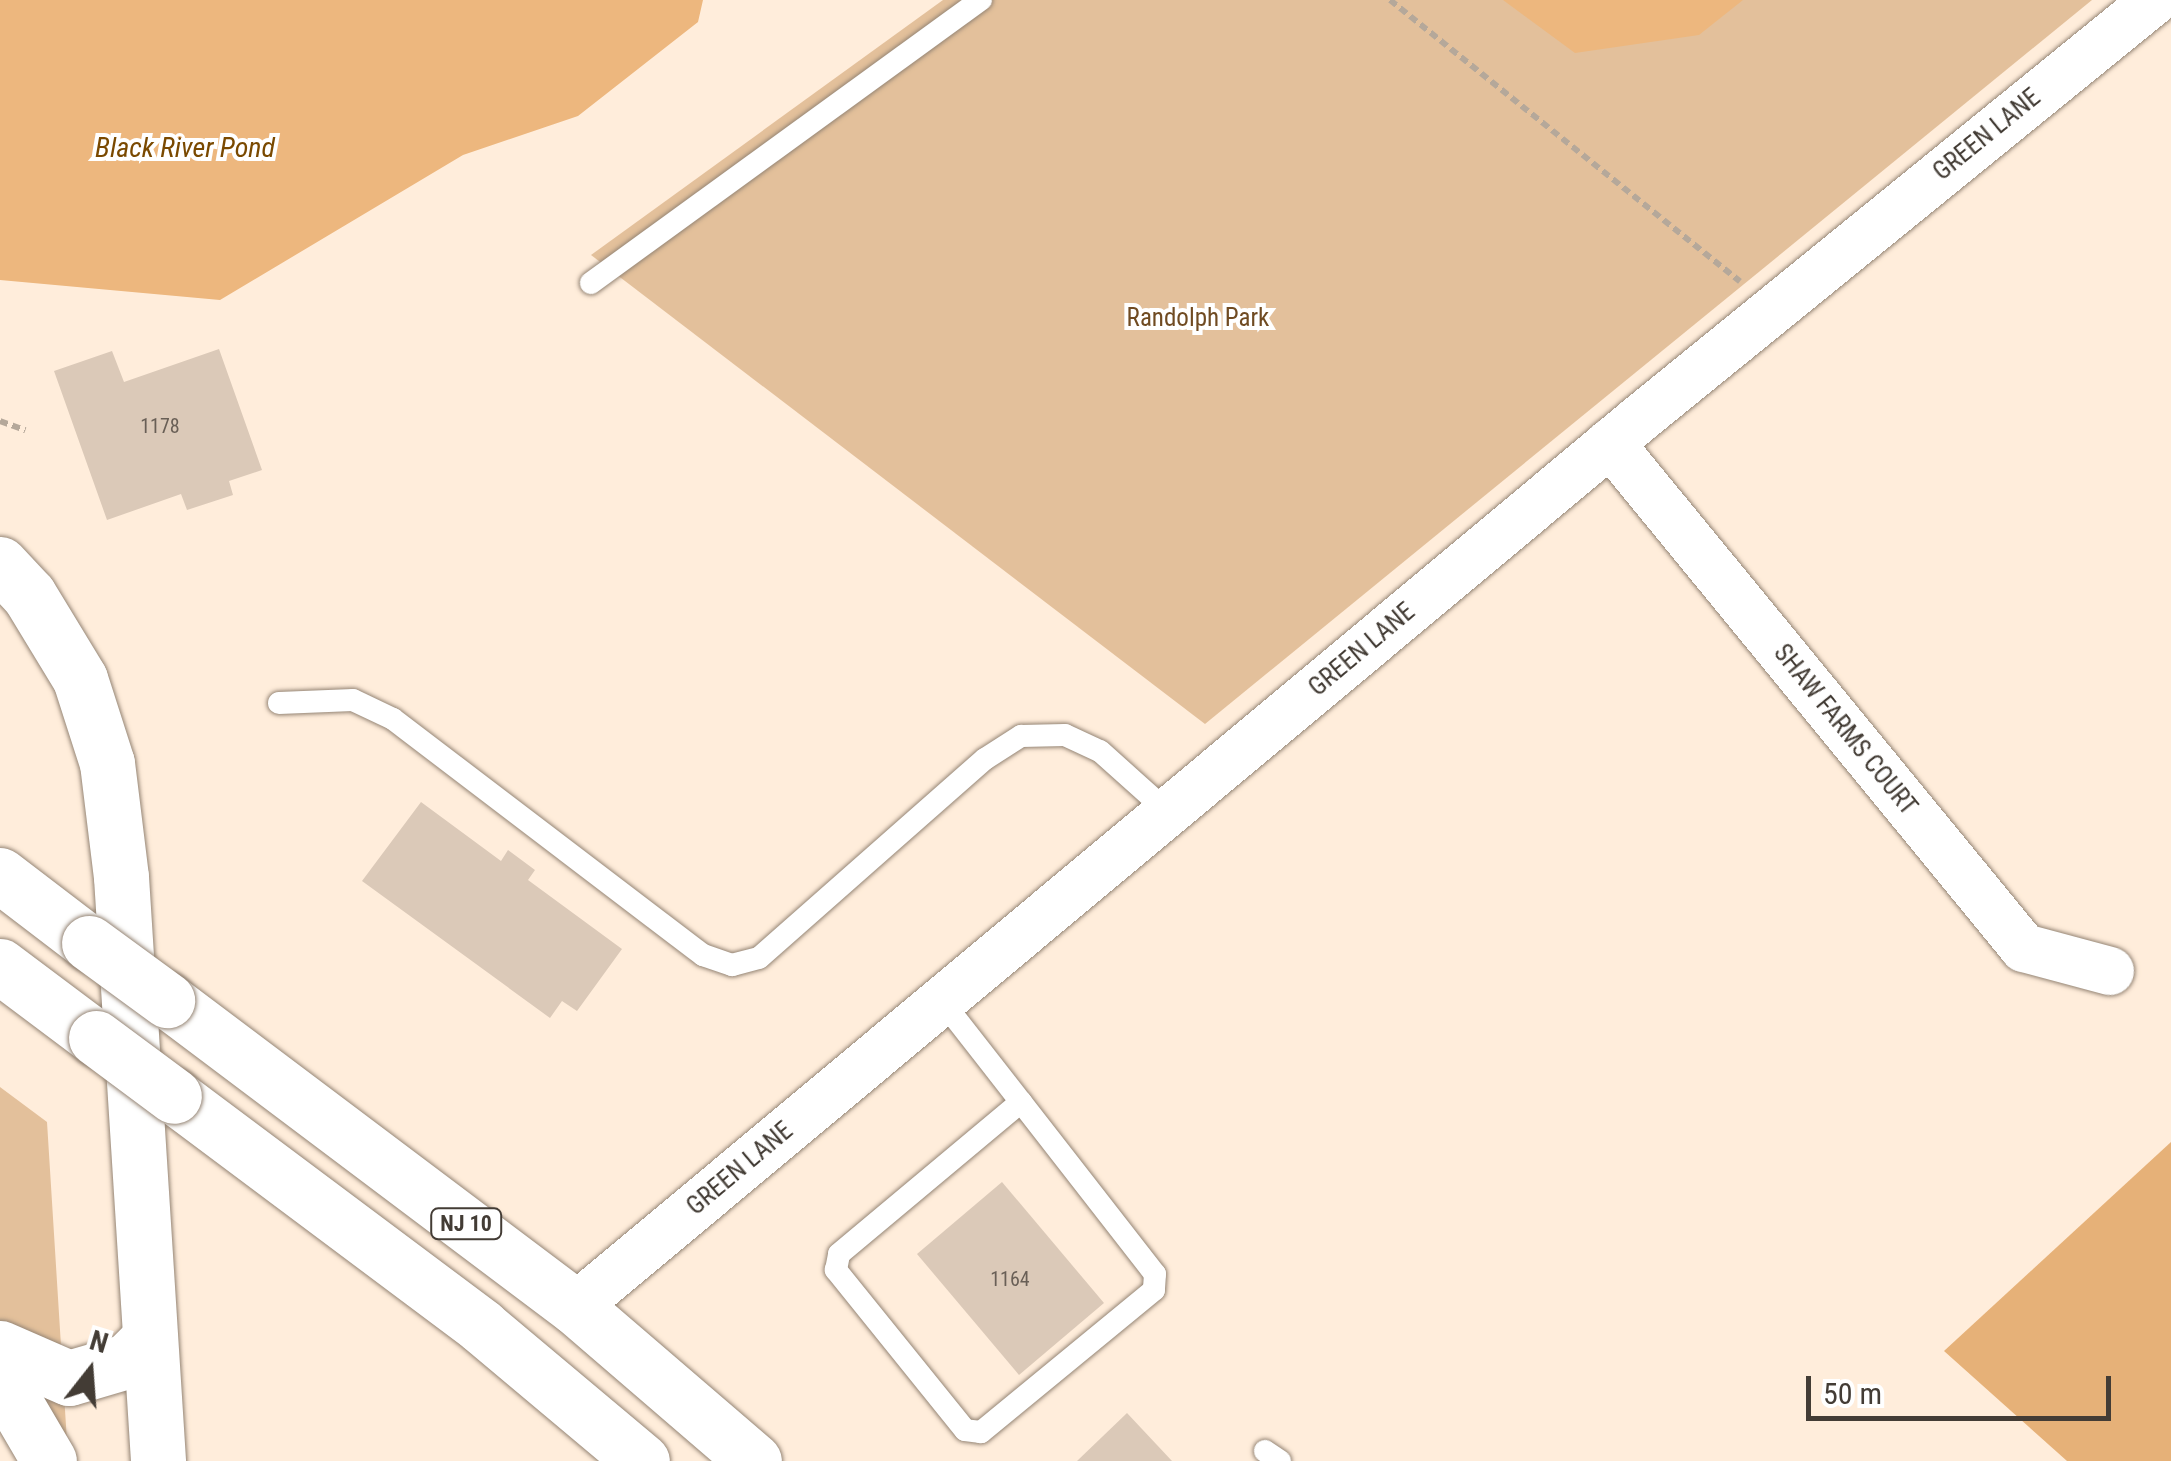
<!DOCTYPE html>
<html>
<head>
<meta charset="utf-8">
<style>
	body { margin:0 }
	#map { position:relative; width:2171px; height:1461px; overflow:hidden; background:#ffeddb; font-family:"Roboto Condensed",sans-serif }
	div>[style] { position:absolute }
	.green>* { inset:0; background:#e3c09b }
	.forest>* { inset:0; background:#e6b178 }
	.water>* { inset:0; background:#edb77e }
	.building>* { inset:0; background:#dbc9b8 }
	.path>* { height:6px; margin-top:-3px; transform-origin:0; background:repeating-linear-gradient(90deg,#b5a89a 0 8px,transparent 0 13px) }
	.roads { filter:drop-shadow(0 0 2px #958575) drop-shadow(0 0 2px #958575) }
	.lane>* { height:22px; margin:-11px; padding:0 11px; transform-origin:11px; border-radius:11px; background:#fff }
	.street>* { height:48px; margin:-24px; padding:0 24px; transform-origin:24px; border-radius:24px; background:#fff }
	.secondary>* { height:55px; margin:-27.5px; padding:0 27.5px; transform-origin:27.5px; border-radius:27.5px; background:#fff }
	.highway>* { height:55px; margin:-27.5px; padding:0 27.5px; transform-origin:27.5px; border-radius:27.5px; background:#fff }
	.bridges { filter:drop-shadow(0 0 2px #958575) drop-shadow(0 0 2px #958575) }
	.highway-bridge>* { height:55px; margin:-27.5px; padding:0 27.5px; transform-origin:27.5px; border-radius:27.5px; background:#fff }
	span { translate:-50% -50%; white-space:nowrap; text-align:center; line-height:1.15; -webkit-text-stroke:8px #fff; paint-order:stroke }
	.number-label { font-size:20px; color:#695f56 }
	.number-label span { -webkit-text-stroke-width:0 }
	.shield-label span { padding:2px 8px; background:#fff; border:2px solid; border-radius:8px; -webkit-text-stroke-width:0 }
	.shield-label { font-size:22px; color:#433c35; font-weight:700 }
	.street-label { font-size:25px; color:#433c35 }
	.park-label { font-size:25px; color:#704b22 }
	.water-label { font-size:28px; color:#7a4900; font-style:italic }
	.north { position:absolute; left:40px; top:1321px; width:100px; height:100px; -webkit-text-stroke:8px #fff; paint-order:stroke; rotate:17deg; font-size:28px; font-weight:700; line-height:40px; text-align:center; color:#433c35 }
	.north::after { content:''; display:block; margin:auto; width:35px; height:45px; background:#433c35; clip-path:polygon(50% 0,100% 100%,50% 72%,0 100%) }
	.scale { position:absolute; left:1806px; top:1376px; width:305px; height:45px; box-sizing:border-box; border:5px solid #433c35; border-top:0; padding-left:12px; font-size:30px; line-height:35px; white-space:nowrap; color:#433c35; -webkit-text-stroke:8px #fff; paint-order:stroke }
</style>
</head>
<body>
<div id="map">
	<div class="green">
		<i style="clip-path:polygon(943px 0,2092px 0,1205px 724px,591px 255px)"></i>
		<i style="clip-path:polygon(0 1087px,47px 1122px,68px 1458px,0 1346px)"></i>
	</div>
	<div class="forest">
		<i style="clip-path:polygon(2171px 1142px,2171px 1461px,2067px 1461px,1944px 1351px)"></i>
	</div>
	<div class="water">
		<i style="clip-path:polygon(0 0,703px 0,698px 22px,578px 116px,463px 155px,220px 300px,0 280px)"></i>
		<i style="clip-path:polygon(1503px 0,1743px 0,1699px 35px,1575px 53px)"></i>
	</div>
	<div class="building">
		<i style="clip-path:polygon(219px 349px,262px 470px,229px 481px,233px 495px,187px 510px,181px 494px,107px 520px,54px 371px,112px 351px,124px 382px)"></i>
		<i style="clip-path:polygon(421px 802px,501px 861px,508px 850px,535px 870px,528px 880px,622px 949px,577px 1011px,562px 1001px,550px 1018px,362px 881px)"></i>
		<i style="clip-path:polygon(1002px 1182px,1104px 1303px,1019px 1375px,917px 1254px)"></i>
		<i style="clip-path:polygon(1127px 1413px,1172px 1461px,1077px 1461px)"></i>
	</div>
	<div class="path">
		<i style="left:1390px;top:0;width:449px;rotate:38.8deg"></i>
		<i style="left:0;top:421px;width:27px;rotate:20deg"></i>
	</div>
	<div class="roads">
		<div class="lane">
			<i style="left:591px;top:283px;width:482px;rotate:-36deg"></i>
			<i style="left:279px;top:703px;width:74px;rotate:-2.3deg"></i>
			<i style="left:353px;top:700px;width:44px;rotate:25.4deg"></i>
			<i style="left:393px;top:719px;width:390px;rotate:37.3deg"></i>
			<i style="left:703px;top:955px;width:31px;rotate:19deg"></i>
			<i style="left:732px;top:965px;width:28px;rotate:-15deg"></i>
			<i style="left:759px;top:958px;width:301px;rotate:-41.4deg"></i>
			<i style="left:985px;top:759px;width:43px;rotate:-32.6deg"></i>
			<i style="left:1021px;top:736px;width:44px;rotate:-1.3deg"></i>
			<i style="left:1065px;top:735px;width:38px;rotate:25deg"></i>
			<i style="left:1100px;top:751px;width:91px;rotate:41.9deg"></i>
			<i style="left:942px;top:1001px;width:128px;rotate:52deg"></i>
			<i style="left:1021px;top:1102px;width:218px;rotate:52.1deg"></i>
			<i style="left:1155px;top:1274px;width:16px;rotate:94deg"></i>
			<i style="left:1154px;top:1290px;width:224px;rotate:140.6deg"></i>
			<i style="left:981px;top:1432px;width:16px;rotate:-173deg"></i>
			<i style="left:965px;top:1430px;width:206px;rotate:-128.9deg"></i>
			<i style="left:836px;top:1270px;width:16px;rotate:-79deg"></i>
			<i style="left:839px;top:1254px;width:237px;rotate:-39.9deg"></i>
			<i style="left:1265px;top:1451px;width:18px;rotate:34deg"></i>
		</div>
		<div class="street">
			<i style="left:1610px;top:443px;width:653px;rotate:50.66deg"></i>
			<i style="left:2024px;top:948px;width:89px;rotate:15deg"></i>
			<i style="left:575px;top:1307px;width:1384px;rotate:-39.84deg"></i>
			<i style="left:1638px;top:420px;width:666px;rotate:-39.09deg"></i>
		</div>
		<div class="secondary">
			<i style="left:0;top:1348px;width:75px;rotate:23.5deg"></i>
			<i style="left:69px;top:1378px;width:60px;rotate:-16.3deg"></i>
			<i style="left:127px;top:1361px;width:31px;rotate:-45deg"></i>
			<i style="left:0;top:1377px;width:97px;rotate:59.7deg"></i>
		</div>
		<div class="highway">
			<i style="left:0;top:564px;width:42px;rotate:46.9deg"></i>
			<i style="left:29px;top:595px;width:98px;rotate:58.7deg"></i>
			<i style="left:80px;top:679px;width:88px;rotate:72.2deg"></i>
			<i style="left:107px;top:763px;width:115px;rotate:83deg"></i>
			<i style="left:121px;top:877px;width:585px;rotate:86.37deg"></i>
			<i style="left:0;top:875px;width:112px;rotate:37.4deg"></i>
			<i style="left:0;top:966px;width:120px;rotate:36.9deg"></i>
			<i style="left:167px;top:1000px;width:511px;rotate:36.96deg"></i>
			<i style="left:575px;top:1307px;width:236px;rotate:40.7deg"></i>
			<i style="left:174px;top:1096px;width:384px;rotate:36.8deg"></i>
			<i style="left:481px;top:1326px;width:210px;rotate:40deg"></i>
		</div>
	</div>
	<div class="bridges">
		<div class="highway-bridge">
			<i style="left:89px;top:943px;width:97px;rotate:36.2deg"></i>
			<i style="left:96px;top:1038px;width:97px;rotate:36.6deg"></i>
		</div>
	</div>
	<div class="number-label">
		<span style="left:160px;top:426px">1178</span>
		<span style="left:1010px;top:1279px">1164</span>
	</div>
	<div class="shield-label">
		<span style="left:466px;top:1224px">NJ 10</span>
	</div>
	<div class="street-label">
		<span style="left:1987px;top:135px;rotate:-39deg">GREEN LANE</span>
		<span style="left:1362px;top:650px;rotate:-40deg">GREEN LANE</span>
		<span style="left:1845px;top:730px;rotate:51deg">SHAW FARMS COURT</span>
		<span style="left:740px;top:1169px;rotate:-40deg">GREEN LANE</span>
	</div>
	<div class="park-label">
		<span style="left:1198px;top:318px">Randolph Park</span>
	</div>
	<div class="water-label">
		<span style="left:185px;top:148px">Black River Pond</span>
	</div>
	<div class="north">N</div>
	<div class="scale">50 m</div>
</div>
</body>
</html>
